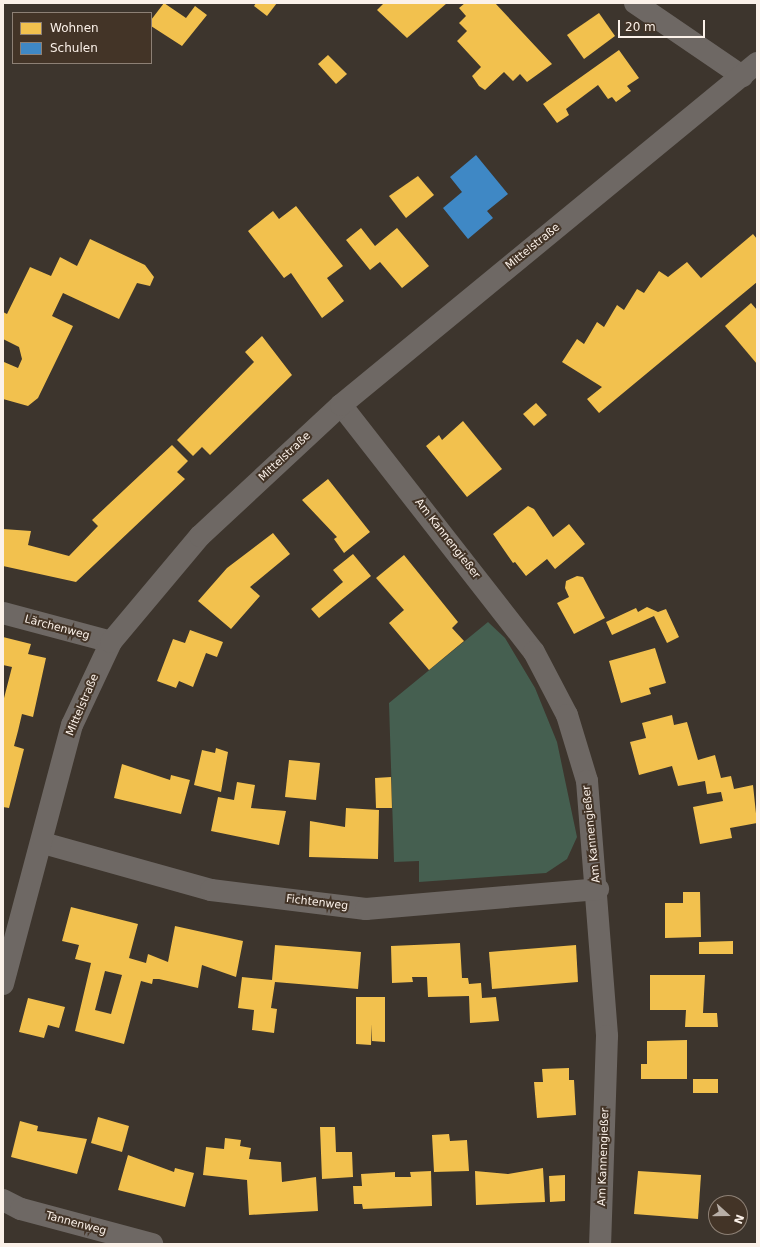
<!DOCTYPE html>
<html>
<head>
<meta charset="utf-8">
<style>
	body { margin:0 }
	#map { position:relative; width:760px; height:1247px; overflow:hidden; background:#3d352d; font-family:"DejaVu Sans",sans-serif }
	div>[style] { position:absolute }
	.green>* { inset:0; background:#455f50 }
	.homes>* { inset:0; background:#f2c14e }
	.schools>* { inset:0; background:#3f88c5 }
	.minor>* { height:22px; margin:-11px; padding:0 11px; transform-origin:11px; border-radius:11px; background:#6e6864 }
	span { translate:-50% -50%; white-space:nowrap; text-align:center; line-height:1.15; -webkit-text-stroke:4px #433427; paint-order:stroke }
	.street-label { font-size:11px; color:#fbf1e9 }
	.frame { position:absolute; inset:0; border:4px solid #fbf1e9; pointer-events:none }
	.legend { position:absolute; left:12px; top:12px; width:140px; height:52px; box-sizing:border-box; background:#433427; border:1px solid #8d8075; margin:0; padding:5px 7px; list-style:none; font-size:12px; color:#fbf1e9 }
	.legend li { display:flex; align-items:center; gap:8px; height:20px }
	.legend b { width:20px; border:1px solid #8d8075 }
	.north { position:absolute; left:708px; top:1195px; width:40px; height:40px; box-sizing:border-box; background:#433427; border:1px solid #8d8075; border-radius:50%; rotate:111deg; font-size:11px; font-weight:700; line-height:16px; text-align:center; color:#fbf1e9 }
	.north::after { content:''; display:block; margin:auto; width:14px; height:18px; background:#b8afa7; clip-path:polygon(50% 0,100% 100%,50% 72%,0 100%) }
	.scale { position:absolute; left:618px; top:20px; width:87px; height:18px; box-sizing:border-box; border:2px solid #fbf1e9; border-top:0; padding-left:5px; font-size:12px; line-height:14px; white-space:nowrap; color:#fbf1e9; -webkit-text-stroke:3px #433427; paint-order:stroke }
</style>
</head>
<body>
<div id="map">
	<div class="green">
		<i style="clip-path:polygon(488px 622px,505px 638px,535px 688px,557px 742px,577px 837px,567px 859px,546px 873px,419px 882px,419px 861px,394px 862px,389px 703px)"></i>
	</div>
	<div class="homes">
		<i style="clip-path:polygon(164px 3px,186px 18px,195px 6px,207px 15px,182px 46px,151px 26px,151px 20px)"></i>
		<i style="clip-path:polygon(256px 3px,277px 3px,267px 16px,254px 6px)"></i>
		<i style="clip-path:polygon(384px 3px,447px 3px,407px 38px,377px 10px)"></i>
		<i style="clip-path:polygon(465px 3px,495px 3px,552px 64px,527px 82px,520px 74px,513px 81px,504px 72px,485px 90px,479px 86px,472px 76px,481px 67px,457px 41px,467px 31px,459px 23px,466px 16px,459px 8px)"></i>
		<i style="clip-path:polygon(599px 13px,615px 36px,584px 59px,567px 35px)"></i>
		<i style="clip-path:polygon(619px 50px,639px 78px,627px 86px,631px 91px,616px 102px,612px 97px,608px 99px,598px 85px,566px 109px,569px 115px,557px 123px,543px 104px)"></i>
		<i style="clip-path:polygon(328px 55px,347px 74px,336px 84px,318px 64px)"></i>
		<i style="clip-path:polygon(418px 176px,434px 195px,406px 218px,389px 196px)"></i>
		<i style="clip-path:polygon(296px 206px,343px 266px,327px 278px,344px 301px,322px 318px,291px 273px,284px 278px,248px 231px,273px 211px,279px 219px)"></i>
		<i style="clip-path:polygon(361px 228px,375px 246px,397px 228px,429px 266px,402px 288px,380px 262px,370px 270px,346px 240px)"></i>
		<i style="clip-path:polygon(753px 234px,757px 239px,757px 282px,599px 413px,587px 399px,602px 387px,562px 362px,577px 339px,584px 344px,597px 322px,604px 327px,617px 305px,624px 310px,637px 289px,644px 293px,659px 271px,668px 277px,687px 262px,701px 278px)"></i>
		<i style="clip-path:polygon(90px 239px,145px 265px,154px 277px,150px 286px,137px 283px,119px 319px,63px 293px,52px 316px,73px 326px,38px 398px,28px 406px,3px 399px,4px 362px,18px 368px,22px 359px,19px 347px,3px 339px,3px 312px,7px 314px,30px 267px,51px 276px,60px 257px,77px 266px)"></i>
		<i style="clip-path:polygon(751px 303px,757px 310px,757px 364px,725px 326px)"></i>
		<i style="clip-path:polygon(262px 336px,292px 375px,210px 455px,202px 447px,193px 456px,177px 440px,254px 362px,245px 352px)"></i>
		<i style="clip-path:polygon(536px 403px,547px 415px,534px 426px,523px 414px)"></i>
		<i style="clip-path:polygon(463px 421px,502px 469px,467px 497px,426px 446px,439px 435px,442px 440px)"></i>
		<i style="clip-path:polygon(172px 445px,188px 461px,177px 472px,185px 479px,76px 582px,3px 566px,3px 529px,31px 531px,28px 545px,69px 556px,98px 526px,92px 520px)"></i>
		<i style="clip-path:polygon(328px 479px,370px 532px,344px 553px,334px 539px,337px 537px,302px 500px)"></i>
		<i style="clip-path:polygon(528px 506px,534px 509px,553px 537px,569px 524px,585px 544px,555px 569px,547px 559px,526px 576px,515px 562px,513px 563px,493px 534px)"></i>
		<i style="clip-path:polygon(273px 533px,290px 554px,250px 587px,260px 596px,231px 629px,198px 601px,227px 568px)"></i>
		<i style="clip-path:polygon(353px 554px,371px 576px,319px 618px,311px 609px,343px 582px,333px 570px)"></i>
		<i style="clip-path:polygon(404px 555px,458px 622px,452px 628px,464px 641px,429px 670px,389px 623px,404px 610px,376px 578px)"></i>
		<i style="clip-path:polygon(577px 576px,583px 577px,605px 618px,574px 634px,557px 603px,569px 597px,565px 588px,566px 581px)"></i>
		<i style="clip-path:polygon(647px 607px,658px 612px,666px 609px,679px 637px,667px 643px,654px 616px,612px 635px,606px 622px,636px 608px,638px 612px)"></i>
		<i style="clip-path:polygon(190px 630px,223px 642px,217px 657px,206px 653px,193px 687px,179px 681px,176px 688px,157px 681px,173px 639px,185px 643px)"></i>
		<i style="clip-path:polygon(3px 637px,31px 644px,28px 654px,46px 658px,33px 717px,22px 714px,18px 731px,14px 746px,24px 749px,9px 808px,3px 807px,3px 702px,12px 667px,3px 665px)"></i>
		<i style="clip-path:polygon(655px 648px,666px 683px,649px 688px,651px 694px,621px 703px,609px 661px)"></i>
		<i style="clip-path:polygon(672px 715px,674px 725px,687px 722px,698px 760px,715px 755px,721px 778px,731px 776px,734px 789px,753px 785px,757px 823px,730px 828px,732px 838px,700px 844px,693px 807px,723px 801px,721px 792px,707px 794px,705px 781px,678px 786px,672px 766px,639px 775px,630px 742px,646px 738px,642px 723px)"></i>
		<i style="clip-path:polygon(216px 748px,228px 752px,221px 792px,194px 785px,202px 750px,215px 753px)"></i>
		<i style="clip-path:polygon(289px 760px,320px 763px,316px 800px,285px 797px)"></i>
		<i style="clip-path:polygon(122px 764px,170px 780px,171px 775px,190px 780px,181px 814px,114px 798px)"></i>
		<i style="clip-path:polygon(391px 777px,392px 808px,376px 808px,375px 778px)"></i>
		<i style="clip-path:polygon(237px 782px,255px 785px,251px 808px,286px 811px,279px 845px,211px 831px,218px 797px,234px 800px)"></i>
		<i style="clip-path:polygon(346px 808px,379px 810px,378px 859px,309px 857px,310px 821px,345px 827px)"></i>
		<i style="clip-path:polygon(683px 892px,700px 892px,701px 937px,665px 938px,665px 903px,683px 903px)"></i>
		<i style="clip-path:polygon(evenodd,71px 907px,138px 924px,129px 958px,146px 963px,148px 954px,168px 962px,175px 926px,243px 941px,236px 977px,202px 965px,198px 988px,159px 979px,153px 979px,152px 984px,141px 981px,124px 1044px,75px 1031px,91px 963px,75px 959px,79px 945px,62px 941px,71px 907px,105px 971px,122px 975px,111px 1014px,95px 1010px,105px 971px)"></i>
		<i style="clip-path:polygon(733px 941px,733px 954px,699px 954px,699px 942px)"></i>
		<i style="clip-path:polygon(460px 943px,462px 978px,468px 978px,469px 984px,481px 983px,482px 998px,496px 997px,499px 1021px,470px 1023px,469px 996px,428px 997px,427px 977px,412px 977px,413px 982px,392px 983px,391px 946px)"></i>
		<i style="clip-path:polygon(275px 945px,361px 952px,358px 989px,275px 982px,271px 1008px,277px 1009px,274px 1033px,252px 1030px,254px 1010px,238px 1008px,242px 977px,272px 980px)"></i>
		<i style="clip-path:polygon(576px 945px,578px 982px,492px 989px,489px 952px)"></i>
		<i style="clip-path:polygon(650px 975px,705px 975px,703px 1013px,717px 1013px,718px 1027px,685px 1027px,686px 1010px,650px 1010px)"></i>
		<i style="clip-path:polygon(356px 997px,385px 997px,385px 1042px,372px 1041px,372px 1024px,371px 1045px,356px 1044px)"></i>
		<i style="clip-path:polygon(28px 998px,65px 1007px,59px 1028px,48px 1025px,44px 1038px,19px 1032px)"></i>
		<i style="clip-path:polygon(687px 1040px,687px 1079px,641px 1079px,641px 1064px,647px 1064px,647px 1041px)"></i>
		<i style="clip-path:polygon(569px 1068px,569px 1080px,574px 1080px,576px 1115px,537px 1118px,534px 1082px,543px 1082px,542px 1069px)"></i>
		<i style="clip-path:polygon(693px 1079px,718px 1079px,718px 1093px,693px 1093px)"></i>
		<i style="clip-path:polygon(98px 1117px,129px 1126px,122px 1152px,91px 1143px)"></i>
		<i style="clip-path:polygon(20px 1121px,38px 1126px,37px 1131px,87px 1139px,77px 1174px,11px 1157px)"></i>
		<i style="clip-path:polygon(320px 1127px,335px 1127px,336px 1152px,352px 1152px,353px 1177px,322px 1179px)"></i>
		<i style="clip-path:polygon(449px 1134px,450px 1141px,467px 1140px,469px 1171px,434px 1172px,432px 1135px)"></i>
		<i style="clip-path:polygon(225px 1138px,241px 1140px,240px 1146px,251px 1148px,249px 1159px,281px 1162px,282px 1182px,316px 1177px,318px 1211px,249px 1215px,247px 1180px,203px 1175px,206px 1147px,224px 1149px)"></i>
		<i style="clip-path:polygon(128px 1155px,174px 1172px,175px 1168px,194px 1173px,185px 1207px,118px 1190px)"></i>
		<i style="clip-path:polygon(543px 1168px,545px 1202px,476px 1205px,475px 1171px,508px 1174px)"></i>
		<i style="clip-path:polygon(431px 1171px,432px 1206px,363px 1209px,362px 1204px,354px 1204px,353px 1186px,362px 1186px,361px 1174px,395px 1172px,395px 1177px,411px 1177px,410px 1172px)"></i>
		<i style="clip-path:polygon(638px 1171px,701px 1175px,698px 1219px,634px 1214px)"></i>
		<i style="clip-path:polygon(565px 1175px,565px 1201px,550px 1202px,549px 1176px)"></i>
	</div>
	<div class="schools">
		<i style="clip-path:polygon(476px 155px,508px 194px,487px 211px,493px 218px,468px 239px,443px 208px,462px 192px,450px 177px)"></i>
	</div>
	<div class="minor">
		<i style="left:635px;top:3px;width:130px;rotate:34.3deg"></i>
		<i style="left:341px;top:405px;width:313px;rotate:52deg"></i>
		<i style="left:534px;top:652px;width:71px;rotate:62.4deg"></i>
		<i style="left:567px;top:715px;width:69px;rotate:73.1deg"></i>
		<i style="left:587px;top:781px;width:256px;rotate:85.5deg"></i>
		<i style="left:607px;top:1036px;width:208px;rotate:91.9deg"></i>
		<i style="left:3px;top:613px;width:112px;rotate:15deg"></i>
		<i style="left:43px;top:843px;width:174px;rotate:15.6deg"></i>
		<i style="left:211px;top:890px;width:156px;rotate:7deg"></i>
		<i style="left:366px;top:909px;width:233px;rotate:-4.9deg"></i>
		<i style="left:3px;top:984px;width:268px;rotate:-75.1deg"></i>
		<i style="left:72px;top:725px;width:92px;rotate:-64.8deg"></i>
		<i style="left:111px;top:642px;width:138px;rotate:-50deg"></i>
		<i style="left:200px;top:536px;width:192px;rotate:-42.9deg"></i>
		<i style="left:341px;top:405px;width:539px;rotate:-39.42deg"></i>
		<i style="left:3px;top:1200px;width:20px;rotate:27deg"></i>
		<i style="left:21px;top:1209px;width:136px;rotate:15deg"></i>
	</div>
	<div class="street-label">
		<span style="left:533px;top:247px;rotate:-39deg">Mittelstraße</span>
		<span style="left:285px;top:457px;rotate:-43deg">Mittelstraße</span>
		<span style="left:447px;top:539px;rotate:52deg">Am Kannengießer</span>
		<span style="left:57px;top:628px;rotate:15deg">Lärchenweg</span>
		<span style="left:83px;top:705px;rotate:-67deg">Mittelstraße</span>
		<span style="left:592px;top:834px;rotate:-96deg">Am Kannengießer</span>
		<span style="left:317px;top:903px;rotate:7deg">Fichtenweg</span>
		<span style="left:604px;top:1157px;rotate:-88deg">Am Kannengießer</span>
		<span style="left:76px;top:1224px;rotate:15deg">Tannenweg</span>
	</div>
	<div class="frame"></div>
	<ul class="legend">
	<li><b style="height:11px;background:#f2c14e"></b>Wohnen</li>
	<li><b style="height:11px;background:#3f88c5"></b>Schulen</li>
	</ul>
	<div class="north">N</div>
	<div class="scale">20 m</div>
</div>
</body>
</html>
